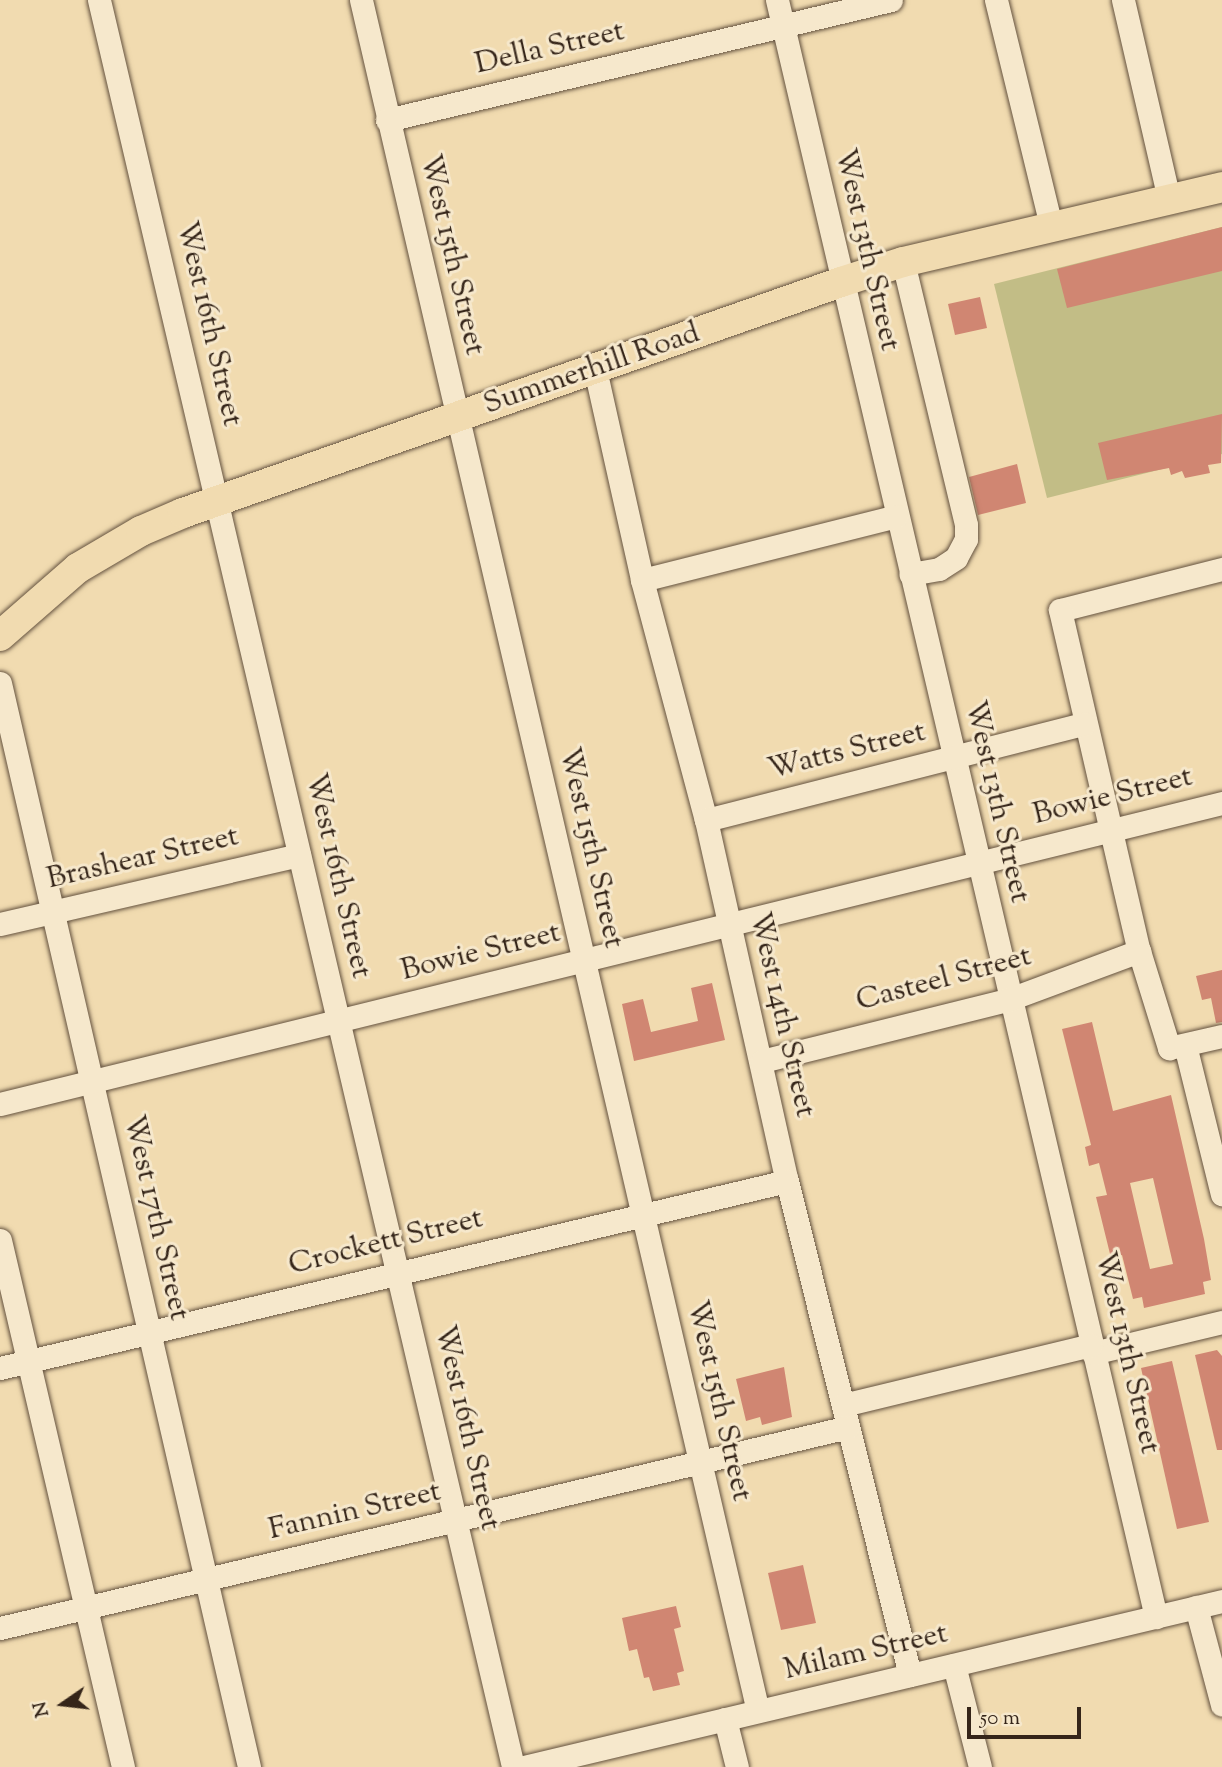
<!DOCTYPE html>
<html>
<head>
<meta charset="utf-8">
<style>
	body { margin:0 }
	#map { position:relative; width:1222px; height:1767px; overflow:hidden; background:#f1dbb0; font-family:"Sorts Mill Goudy",serif }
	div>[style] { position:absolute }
	.green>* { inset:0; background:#c2bd86 }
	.building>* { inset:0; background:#d08672 }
	.roads { filter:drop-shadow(0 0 2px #64523f) drop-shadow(0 0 2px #64523f) }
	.minor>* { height:23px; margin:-11.5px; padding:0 11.5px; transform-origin:11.5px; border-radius:11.5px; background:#f6e8cc }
	.major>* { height:30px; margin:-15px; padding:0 15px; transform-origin:15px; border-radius:15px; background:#f1dbb0 }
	span { translate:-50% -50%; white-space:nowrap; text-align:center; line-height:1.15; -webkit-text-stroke:6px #f6e8cc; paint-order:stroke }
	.street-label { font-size:30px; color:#352519 }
	.north { position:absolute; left:28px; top:1669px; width:70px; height:70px; -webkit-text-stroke:5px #f6e8cc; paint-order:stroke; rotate:256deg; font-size:19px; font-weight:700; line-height:28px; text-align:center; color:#352519 }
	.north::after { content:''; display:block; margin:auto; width:24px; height:32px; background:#352519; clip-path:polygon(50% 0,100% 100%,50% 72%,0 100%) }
	.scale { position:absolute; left:967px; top:1707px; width:114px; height:32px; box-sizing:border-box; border:4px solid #352519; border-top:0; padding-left:9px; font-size:21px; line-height:24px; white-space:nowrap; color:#352519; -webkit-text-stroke:5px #f6e8cc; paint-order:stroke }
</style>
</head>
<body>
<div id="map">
	<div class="green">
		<i style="clip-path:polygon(1222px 227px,1222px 454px,1047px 498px,994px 284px)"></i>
	</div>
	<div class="building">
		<i style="clip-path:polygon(1222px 227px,1222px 271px,1067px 308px,1057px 269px)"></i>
		<i style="clip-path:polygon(980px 297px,987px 328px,955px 335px,948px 304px)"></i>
		<i style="clip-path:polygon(1222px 414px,1221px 463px,1208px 465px,1210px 473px,1185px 478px,1182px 471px,1171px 475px,1169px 468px,1107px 480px,1098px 443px)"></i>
		<i style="clip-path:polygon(1017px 464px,1026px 503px,978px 515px,969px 477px)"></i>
		<i style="clip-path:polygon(1222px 970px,1222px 1022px,1216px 1023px,1211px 998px,1202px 1000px,1196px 976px)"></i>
		<i style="clip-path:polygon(712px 983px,725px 1040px,634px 1061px,622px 1004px,643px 999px,651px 1032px,698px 1021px,691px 988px)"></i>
		<i style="clip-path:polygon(evenodd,1092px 1022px,1113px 1111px,1171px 1095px,1204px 1239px,1211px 1280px,1203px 1282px,1205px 1294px,1144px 1308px,1142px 1297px,1133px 1299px,1122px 1255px,1111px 1258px,1096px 1197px,1107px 1195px,1099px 1163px,1089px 1166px,1085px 1147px,1091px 1145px,1062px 1029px,1092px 1022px,1153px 1178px,1173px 1264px,1150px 1269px,1130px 1183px,1153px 1178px)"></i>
		<i style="clip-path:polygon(1217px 1350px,1222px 1356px,1222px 1450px,1217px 1450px,1195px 1355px)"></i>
		<i style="clip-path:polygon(1172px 1361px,1209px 1522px,1177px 1529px,1141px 1368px)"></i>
		<i style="clip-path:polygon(784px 1367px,792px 1417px,762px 1425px,760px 1417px,746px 1421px,736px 1379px)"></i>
		<i style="clip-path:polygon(803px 1565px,816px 1623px,781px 1630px,768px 1573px)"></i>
		<i style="clip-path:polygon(676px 1606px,681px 1627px,674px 1629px,684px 1671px,677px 1673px,680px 1685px,653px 1691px,649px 1677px,644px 1678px,637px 1649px,629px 1651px,622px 1618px)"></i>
	</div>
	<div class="roads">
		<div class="minor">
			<i style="left:99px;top:0;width:1815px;rotate:76.81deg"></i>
			<i style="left:361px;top:0;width:1756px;rotate:76.94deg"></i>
			<i style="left:777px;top:0;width:1661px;rotate:76.81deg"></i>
			<i style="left:996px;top:0;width:233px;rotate:76.3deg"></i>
			<i style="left:1123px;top:0;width:204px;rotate:77deg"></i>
			<i style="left:387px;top:120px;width:518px;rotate:-13.39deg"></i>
			<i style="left:903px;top:262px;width:270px;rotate:76.5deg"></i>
			<i style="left:966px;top:525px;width:14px;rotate:90deg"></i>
			<i style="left:966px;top:539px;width:21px;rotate:118deg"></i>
			<i style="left:956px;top:558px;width:20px;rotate:147deg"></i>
			<i style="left:939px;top:569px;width:29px;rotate:170deg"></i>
			<i style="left:595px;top:369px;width:216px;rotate:77.4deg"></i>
			<i style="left:642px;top:580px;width:248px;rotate:75.1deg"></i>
			<i style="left:706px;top:820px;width:370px;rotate:77.4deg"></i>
			<i style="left:787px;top:1181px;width:509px;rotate:76.02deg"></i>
			<i style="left:1222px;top:569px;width:167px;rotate:165.8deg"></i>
			<i style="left:1060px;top:610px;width:350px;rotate:77deg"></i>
			<i style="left:1139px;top:951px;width:102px;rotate:72.8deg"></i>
			<i style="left:1169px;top:1048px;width:54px;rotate:-12.8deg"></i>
			<i style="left:642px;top:580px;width:262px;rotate:-14.1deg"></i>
			<i style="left:0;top:683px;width:1112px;rotate:77.06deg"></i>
			<i style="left:706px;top:820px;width:390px;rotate:-14.3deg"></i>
			<i style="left:0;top:924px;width:307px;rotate:-13deg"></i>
			<i style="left:1185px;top:1045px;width:154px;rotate:76.1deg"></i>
			<i style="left:762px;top:1061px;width:256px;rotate:-14deg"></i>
			<i style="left:1010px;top:999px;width:138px;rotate:-20.4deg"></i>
			<i style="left:0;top:1104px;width:1259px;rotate:-13.84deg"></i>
			<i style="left:0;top:1240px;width:541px;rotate:76.86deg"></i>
			<i style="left:1093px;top:1353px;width:133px;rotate:-13.5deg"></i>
			<i style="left:0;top:1368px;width:809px;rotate:-13.37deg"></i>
			<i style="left:843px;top:1405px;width:255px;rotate:-13.6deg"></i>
			<i style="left:1196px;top:1607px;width:101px;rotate:75.1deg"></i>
			<i style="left:0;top:1628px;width:871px;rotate:-13.33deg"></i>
			<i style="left:954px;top:1665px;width:105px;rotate:75.7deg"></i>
			<i style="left:725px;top:1719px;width:49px;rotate:76deg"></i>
			<i style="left:524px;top:1767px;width:717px;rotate:-13.38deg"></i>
		</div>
		<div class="major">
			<i style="left:0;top:636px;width:103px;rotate:-41.1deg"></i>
			<i style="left:78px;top:568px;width:73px;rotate:-30.4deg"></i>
			<i style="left:141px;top:531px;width:46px;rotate:-23.2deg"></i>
			<i style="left:183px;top:513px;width:697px;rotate:-19.34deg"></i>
			<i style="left:841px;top:282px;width:65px;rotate:-17.9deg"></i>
			<i style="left:903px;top:262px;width:328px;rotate:-13.2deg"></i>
		</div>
	</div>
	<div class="street-label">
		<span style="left:550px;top:49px;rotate:-13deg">Della Street</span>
		<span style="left:866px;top:250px;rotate:77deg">West 13th Street</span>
		<span style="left:451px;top:255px;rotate:77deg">West 15th Street</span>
		<span style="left:208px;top:324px;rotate:77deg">West 16th Street</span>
		<span style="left:592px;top:370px;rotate:-19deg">Summerhill Road</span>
		<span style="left:847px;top:752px;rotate:-14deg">Watts Street</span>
		<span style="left:1113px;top:797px;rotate:-14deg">Bowie Street</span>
		<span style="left:996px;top:802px;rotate:77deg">West 13th Street</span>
		<span style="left:590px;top:848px;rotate:77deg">West 15th Street</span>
		<span style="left:143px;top:859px;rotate:-13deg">Brashear Street</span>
		<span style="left:337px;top:876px;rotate:77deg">West 16th Street</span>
		<span style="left:481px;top:953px;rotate:-14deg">Bowie Street</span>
		<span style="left:944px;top:980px;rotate:-15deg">Casteel Street</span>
		<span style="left:781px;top:1015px;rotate:77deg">West 14th Street</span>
		<span style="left:155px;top:1218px;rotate:77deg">West 17th Street</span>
		<span style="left:386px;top:1243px;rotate:-14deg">Crockett Street</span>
		<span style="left:1126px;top:1353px;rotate:77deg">West 13th Street</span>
		<span style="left:718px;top:1401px;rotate:77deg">West 15th Street</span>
		<span style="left:466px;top:1428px;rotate:77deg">West 16th Street</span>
		<span style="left:355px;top:1512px;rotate:-13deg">Fannin Street</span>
		<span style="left:866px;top:1653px;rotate:-13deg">Milam Street</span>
	</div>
	<div class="north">N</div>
	<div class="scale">50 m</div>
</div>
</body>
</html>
